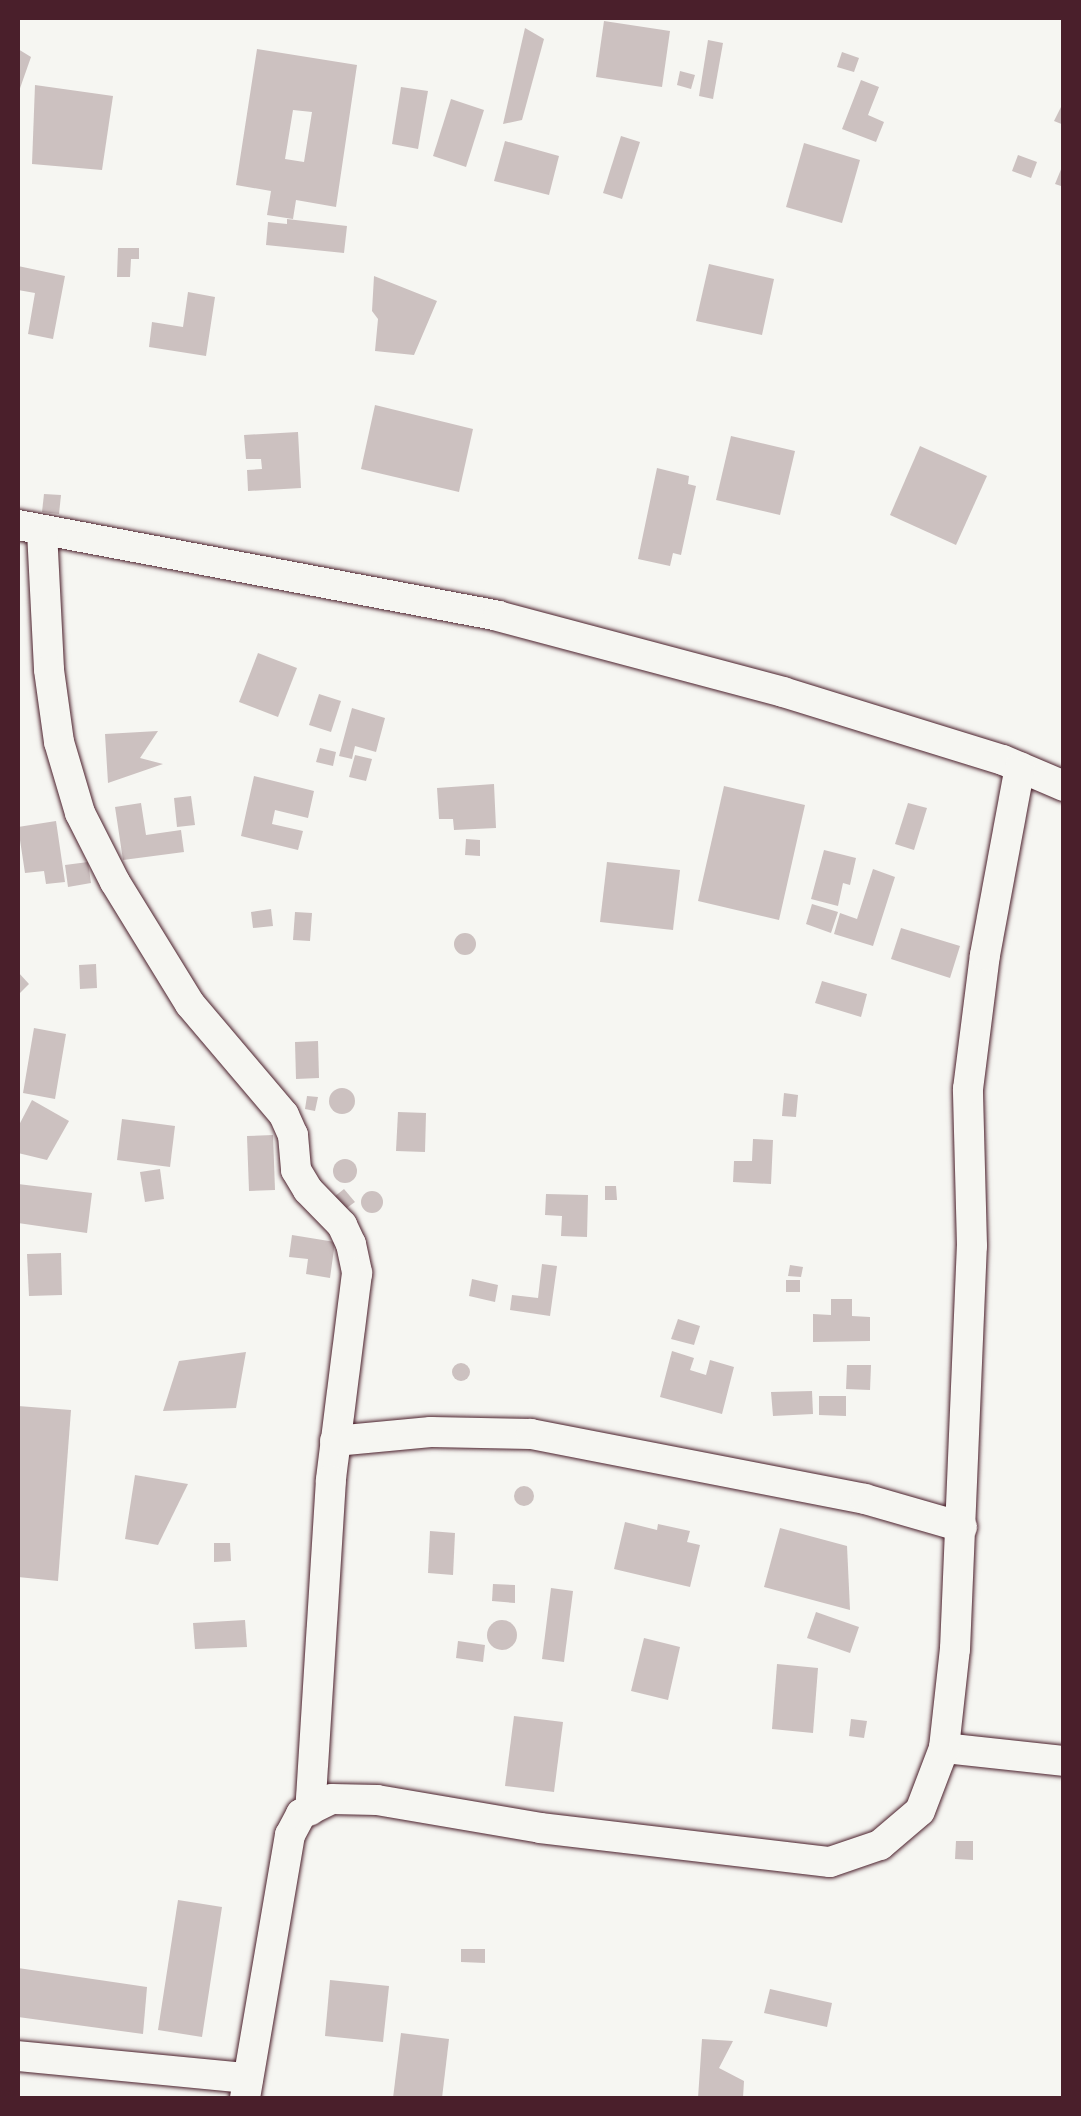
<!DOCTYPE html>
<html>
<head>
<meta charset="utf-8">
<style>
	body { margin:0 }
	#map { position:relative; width:1081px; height:2116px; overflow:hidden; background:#f6f6f2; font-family:"Shantell Sans",sans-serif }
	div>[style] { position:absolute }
	.building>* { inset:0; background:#ccc1c0 }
	.round { border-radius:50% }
	.roads { filter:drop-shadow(0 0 2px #4a1f2b) drop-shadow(0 0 2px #4a1f2b) }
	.street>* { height:30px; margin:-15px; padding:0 15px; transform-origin:15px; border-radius:15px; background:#f6f6f2 }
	span { translate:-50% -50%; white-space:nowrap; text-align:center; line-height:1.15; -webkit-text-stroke:10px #f6f6f2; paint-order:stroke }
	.frame { position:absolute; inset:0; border:20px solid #4a1f2b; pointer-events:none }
</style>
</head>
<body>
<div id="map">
	<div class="building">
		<i style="clip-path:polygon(604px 21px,670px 31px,662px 87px,596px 77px)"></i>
		<i style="clip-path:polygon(525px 28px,544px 39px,522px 120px,503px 124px)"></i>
		<i style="clip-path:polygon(708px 40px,723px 43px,713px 99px,699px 96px)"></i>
		<i style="clip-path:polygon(18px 49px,31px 57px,18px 94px)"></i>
		<i style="clip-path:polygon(evenodd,257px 49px,357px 65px,336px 207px,296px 200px,293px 219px,267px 215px,271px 191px,236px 185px,257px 49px,293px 110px,312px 112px,304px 162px,285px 159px,293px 110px)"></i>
		<i style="clip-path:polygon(842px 52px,859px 58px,854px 72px,837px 67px)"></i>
		<i style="clip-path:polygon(680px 71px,695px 75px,691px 89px,677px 85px)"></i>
		<i style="clip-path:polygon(861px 80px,879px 87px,868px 115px,884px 122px,876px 142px,842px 129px)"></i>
		<i style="clip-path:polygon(35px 85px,113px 96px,102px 170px,32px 164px)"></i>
		<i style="clip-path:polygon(401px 87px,428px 91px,418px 149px,392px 144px)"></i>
		<i style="clip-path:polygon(451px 99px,484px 110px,466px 167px,433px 156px)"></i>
		<i style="clip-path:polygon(1064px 101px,1064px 125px,1054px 121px)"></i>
		<i style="clip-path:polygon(621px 136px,640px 142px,622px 199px,603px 193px)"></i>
		<i style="clip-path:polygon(505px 141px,559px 156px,549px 195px,494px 181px)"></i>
		<i style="clip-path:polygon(804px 143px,860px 160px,842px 223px,786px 207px)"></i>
		<i style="clip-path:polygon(1018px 155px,1037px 162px,1031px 178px,1012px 171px)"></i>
		<i style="clip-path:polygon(1064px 162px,1064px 187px,1055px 184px)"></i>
		<i style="clip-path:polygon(287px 219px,347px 226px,344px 253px,266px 245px,268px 222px,287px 224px)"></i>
		<i style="clip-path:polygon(118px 248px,139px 248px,139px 259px,131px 259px,130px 277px,117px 277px)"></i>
		<i style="clip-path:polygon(709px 264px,774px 279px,762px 335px,696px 321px)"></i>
		<i style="clip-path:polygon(18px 266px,65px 276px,53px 339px,28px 334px,35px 293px,18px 290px)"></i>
		<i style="clip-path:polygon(374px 276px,437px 301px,414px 355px,375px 351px,378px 319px,372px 311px)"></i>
		<i style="clip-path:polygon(188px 292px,215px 297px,206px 356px,149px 347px,152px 322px,183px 327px)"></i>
		<i style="clip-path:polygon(375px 405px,473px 429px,459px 492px,361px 469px)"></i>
		<i style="clip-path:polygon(298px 432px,301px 488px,248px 491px,247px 470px,262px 469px,261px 459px,246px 459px,244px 435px)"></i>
		<i style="clip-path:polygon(731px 436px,795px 451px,780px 515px,716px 500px)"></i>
		<i style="clip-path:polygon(920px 446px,987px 476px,956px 545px,890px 515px)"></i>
		<i style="clip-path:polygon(657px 468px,689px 476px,688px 484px,696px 486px,681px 555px,673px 553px,670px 566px,638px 559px)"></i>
		<i style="clip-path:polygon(44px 494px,61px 495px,59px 514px,42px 512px)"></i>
		<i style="clip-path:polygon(258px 653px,297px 668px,278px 717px,239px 702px)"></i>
		<i style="clip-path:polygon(319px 694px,341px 701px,331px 732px,309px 725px)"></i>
		<i style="clip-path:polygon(352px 708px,385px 718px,376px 752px,355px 746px,352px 759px,339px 756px)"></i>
		<i style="clip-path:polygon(158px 731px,140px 758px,163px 764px,108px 783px,105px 734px)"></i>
		<i style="clip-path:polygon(320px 748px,336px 752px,333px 766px,316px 762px)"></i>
		<i style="clip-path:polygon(355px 755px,372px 759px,366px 781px,349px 777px)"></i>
		<i style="clip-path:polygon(254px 776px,314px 791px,308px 818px,275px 810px,272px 824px,303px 831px,298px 850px,241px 836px)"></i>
		<i style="clip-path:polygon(494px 784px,496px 828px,454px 830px,453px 819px,439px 819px,437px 788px)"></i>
		<i style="clip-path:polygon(724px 786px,805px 805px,779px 920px,698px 901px)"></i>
		<i style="clip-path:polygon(191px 796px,195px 825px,177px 827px,174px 798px)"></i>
		<i style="clip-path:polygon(141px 803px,146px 835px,181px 830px,184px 852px,123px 860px,115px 807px)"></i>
		<i style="clip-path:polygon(908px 803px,927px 808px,914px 850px,895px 844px)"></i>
		<i style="clip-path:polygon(56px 821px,65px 882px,46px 884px,44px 871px,25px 873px,18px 827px)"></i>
		<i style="clip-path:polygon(466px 839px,480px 840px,480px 856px,465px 855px)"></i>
		<i style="clip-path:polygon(824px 850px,856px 858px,850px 885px,843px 883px,838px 906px,811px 899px)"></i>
		<i style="clip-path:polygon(88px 862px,91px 883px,68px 887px,65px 865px)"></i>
		<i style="clip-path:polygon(607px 862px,680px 870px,673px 930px,600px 922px)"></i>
		<i style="clip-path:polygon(873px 869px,895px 877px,873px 946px,834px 934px,840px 913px,857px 919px)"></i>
		<i style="clip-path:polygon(812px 904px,838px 912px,831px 933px,806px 924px)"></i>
		<i style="clip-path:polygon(271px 909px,273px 926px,253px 928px,251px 912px)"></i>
		<i style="clip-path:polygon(295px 912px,312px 913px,310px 941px,293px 940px)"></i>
		<i style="clip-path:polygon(901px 928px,960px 946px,950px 978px,891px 959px)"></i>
		<i class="round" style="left:454px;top:933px;width:22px;height:22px"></i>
		<i style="clip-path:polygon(96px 964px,97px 988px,80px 989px,79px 965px)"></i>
		<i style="clip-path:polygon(18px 972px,29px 984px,18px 995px)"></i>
		<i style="clip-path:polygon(822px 981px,867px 994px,861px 1017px,815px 1003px)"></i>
		<i style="clip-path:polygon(34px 1028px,66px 1034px,55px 1099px,23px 1093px)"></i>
		<i style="clip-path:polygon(318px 1041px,319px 1078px,296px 1079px,295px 1042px)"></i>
		<i class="round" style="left:329px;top:1088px;width:26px;height:26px"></i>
		<i style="clip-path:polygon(784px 1093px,798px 1095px,796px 1117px,782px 1116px)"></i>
		<i style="clip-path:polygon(307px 1096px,318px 1097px,315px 1111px,305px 1109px)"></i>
		<i style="clip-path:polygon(32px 1100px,69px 1121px,47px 1160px,18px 1153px,18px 1127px)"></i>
		<i style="clip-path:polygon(398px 1112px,426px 1113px,425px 1152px,396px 1151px)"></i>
		<i style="clip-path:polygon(122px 1119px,175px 1126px,170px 1167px,117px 1160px)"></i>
		<i style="clip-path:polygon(273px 1135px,275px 1190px,249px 1191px,247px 1136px)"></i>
		<i style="clip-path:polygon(753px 1139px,773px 1140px,771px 1184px,733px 1182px,734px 1161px,752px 1161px)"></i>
		<i class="round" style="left:333px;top:1159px;width:24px;height:24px"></i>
		<i style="clip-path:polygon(160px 1169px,164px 1199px,145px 1202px,140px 1172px)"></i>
		<i style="clip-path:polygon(18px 1184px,92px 1193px,87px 1233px,18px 1223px)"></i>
		<i style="clip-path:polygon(605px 1186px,616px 1186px,617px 1200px,605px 1200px)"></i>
		<i style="clip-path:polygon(344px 1189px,355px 1202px,344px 1210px,334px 1197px)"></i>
		<i class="round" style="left:361px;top:1191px;width:22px;height:22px"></i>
		<i style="clip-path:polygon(546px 1194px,588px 1195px,587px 1237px,561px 1236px,562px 1216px,545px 1215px)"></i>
		<i style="clip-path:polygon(292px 1235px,335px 1242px,330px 1278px,306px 1274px,308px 1259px,289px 1257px)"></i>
		<i style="clip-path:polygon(61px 1253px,62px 1295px,29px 1296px,27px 1254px)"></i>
		<i style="clip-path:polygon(542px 1264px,557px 1266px,550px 1316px,510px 1310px,512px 1295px,538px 1298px)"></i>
		<i style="clip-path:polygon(790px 1265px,803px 1267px,801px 1277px,788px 1276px)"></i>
		<i style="clip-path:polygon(472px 1279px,498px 1285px,495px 1302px,469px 1296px)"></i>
		<i style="clip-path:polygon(786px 1280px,800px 1280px,800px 1292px,786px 1292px)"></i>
		<i style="clip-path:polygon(831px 1299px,852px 1299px,852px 1316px,870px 1317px,870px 1341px,813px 1342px,813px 1314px,831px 1315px)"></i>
		<i style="clip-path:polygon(678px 1319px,700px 1326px,694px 1345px,671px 1339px)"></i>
		<i style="clip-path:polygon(672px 1351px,694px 1358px,690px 1370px,706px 1375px,710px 1360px,734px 1367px,722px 1414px,660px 1397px)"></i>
		<i style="clip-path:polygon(246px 1352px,236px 1408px,163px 1411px,179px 1361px)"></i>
		<i class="round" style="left:452px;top:1363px;width:18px;height:18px"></i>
		<i style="clip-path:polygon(847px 1365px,871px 1365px,870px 1390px,846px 1389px)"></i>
		<i style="clip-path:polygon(812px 1391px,813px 1414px,773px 1416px,771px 1392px)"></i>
		<i style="clip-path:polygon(819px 1396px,846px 1396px,846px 1416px,819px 1415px)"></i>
		<i style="clip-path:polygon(18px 1406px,71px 1410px,58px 1581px,18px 1577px)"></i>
		<i style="clip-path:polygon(135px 1475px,188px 1484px,158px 1545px,125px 1539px)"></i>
		<i class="round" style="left:514px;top:1486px;width:20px;height:20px"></i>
		<i style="clip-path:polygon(625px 1522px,657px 1530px,658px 1524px,690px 1531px,687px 1542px,700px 1545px,690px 1587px,614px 1569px)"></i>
		<i style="clip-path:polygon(780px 1528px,847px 1546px,850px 1610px,764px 1587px)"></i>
		<i style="clip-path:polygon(430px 1531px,455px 1533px,453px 1575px,428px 1573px)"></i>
		<i style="clip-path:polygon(214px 1543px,230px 1543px,231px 1561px,214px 1562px)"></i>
		<i style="clip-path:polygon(493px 1584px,515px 1585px,515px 1603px,492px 1601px)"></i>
		<i style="clip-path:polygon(551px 1588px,573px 1591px,564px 1662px,542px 1659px)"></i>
		<i style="clip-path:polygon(816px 1612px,859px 1627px,850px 1653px,807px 1638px)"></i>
		<i style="clip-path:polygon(245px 1620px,247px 1647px,195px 1649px,193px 1623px)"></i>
		<i class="round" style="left:487px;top:1620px;width:30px;height:30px"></i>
		<i style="clip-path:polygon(644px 1638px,680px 1647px,668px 1700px,631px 1691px)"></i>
		<i style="clip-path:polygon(458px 1641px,485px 1645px,483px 1662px,456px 1658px)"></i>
		<i style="clip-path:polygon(777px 1664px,818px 1668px,813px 1733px,772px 1729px)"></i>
		<i style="clip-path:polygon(514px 1716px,563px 1722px,554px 1792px,505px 1786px)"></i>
		<i style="clip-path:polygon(851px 1719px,867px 1721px,864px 1738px,849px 1736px)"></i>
		<i style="clip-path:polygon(956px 1841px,973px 1841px,973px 1860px,955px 1859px)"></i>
		<i style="clip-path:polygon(178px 1900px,222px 1907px,202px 2037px,158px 2030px)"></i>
		<i style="clip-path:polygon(461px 1949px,485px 1949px,485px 1963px,461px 1962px)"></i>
		<i style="clip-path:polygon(18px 1968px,147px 1987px,143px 2034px,18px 2017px)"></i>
		<i style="clip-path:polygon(330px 1980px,389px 1986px,383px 2042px,325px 2036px)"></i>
		<i style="clip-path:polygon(770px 1989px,832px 2003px,827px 2027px,764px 2013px)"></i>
		<i style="clip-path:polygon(401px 2033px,449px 2039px,442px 2098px,393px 2098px)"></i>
		<i style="clip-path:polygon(702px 2039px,733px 2041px,719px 2068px,744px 2081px,743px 2098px,698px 2098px)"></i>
	</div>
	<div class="roads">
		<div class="street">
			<i style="left:18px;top:525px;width:489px;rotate:10.7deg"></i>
			<i style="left:498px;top:616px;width:295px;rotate:14.9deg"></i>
			<i style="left:783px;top:692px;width:230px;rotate:17.2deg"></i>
			<i style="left:1003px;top:760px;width:66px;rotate:23.1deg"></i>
			<i style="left:42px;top:531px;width:139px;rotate:87.1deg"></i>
			<i style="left:49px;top:670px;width:73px;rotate:82.1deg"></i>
			<i style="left:59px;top:742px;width:74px;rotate:73.5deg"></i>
			<i style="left:80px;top:813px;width:77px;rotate:63.1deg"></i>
			<i style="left:115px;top:882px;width:143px;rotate:58.4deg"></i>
			<i style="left:190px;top:1004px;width:145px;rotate:49.7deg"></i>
			<i style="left:284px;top:1115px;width:22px;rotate:66deg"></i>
			<i style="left:293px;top:1135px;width:35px;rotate:85deg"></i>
			<i style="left:296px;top:1170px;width:23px;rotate:59deg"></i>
			<i style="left:308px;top:1190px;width:49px;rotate:45.8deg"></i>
			<i style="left:342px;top:1225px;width:21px;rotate:65deg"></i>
			<i style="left:351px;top:1244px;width:30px;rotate:78deg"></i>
			<i style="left:357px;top:1273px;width:209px;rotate:97.2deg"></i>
			<i style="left:331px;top:1480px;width:331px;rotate:93.6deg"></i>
			<i style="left:335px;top:1441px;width:96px;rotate:-5.4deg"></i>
			<i style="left:431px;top:1432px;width:100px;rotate:1.1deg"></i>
			<i style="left:531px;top:1434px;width:340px;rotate:11deg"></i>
			<i style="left:865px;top:1499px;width:101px;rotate:16.1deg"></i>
			<i style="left:944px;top:1748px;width:121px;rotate:6.2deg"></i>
			<i style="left:18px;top:2056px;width:231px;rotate:5.5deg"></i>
			<i style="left:245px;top:2098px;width:267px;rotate:-80.3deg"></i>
			<i style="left:290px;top:1835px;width:24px;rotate:-62deg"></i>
			<i style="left:301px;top:1814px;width:34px;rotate:-26deg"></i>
			<i style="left:332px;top:1799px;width:45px;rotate:1.3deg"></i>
			<i style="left:377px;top:1800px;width:165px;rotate:9.7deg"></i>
			<i style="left:540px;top:1828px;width:292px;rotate:6.7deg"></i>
			<i style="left:830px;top:1862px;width:53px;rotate:-18.8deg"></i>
			<i style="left:880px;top:1845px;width:52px;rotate:-40.4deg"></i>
			<i style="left:920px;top:1811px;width:67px;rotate:-69.1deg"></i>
			<i style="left:944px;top:1748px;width:100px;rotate:-83.7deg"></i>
			<i style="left:955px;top:1649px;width:403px;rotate:-87.6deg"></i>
			<i style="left:972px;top:1246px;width:157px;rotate:-91.5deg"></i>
			<i style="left:968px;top:1089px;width:135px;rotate:-82.8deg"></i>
			<i style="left:985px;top:955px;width:191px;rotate:-79.5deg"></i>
		</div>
	</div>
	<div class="frame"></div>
</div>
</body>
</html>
